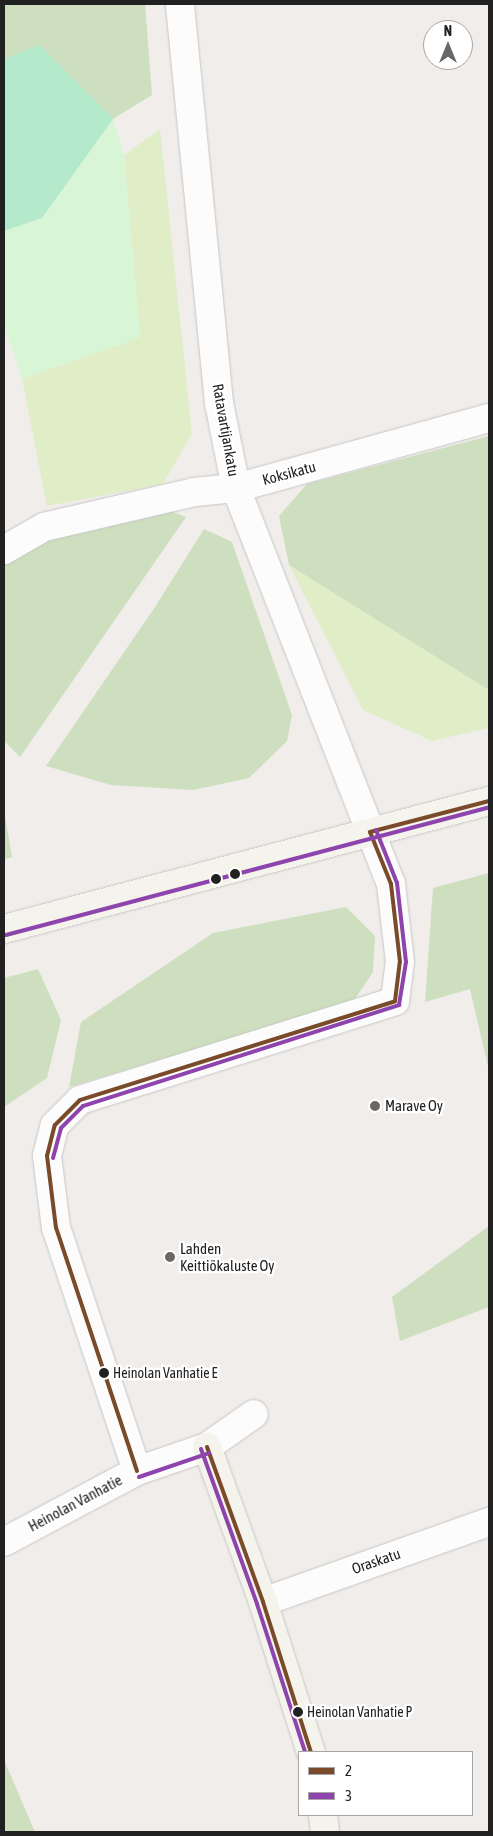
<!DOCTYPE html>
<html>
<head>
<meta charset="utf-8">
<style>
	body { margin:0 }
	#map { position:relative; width:493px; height:1836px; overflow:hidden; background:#f0edea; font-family:"Asap Condensed",sans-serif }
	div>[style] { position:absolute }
	.grass>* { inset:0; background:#e0eec8 }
	.forest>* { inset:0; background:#cddfbe }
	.park>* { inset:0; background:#d8f6d5 }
	.pitch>* { inset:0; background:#b4e9cc }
	.roads { filter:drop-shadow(0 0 1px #c8c7c6) drop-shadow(0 0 1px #c8c7c6) }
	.street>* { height:28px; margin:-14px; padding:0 14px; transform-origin:14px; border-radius:14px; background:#fdfcfc }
	.secondary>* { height:28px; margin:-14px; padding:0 14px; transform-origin:14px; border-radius:14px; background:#f4f4ec }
	.bus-1>* { height:4px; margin:-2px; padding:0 2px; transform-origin:2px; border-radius:2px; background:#7a4b2a }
	.bus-2>* { height:4px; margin:-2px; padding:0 2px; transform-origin:2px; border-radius:2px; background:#8e44ad }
	.dots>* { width:14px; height:14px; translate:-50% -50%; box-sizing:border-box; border:2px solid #fff; border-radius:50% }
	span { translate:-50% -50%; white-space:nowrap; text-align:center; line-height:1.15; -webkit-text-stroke:5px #fff; paint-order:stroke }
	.bus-label { font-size:14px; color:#212121 }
	.left { translate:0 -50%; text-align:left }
	.street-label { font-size:15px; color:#212121 }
	.poi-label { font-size:15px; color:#212121 }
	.frame { position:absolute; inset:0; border:5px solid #212121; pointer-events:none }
	.legend { position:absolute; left:298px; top:1751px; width:175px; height:65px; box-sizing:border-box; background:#fff; border:1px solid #a6a6a6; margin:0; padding:6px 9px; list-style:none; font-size:15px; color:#212121 }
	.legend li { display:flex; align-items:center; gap:10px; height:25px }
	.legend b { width:25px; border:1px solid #a6a6a6 }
	.north { position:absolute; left:423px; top:20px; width:50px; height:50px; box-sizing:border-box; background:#fff; border:1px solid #a6a6a6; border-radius:50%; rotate:0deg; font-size:14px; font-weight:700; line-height:20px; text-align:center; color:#212121 }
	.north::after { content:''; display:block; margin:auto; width:18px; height:22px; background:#696867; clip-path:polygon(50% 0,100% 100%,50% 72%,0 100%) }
</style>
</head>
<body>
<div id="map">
	<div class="grass">
		<i style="clip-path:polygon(160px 129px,192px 434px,163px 484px,47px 506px,22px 379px,140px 337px,124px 155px)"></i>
		<i style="clip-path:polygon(289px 565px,489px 690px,489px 728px,432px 741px,363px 710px)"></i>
	</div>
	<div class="forest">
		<i style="clip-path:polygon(4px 4px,145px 4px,152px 95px,113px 119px,40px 46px,4px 59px)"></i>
		<i style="clip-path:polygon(489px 436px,489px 690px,289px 565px,279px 516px,307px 484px)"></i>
		<i style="clip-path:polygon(165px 509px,186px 517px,20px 757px,4px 741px,4px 564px,53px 536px)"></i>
		<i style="clip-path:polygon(204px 529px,232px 542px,292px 715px,287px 741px,249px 778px,193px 790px,111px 785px,46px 766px,155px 607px)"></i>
		<i style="clip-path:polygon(4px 810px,12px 857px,4px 860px)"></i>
		<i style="clip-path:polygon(489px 873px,489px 1071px,470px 989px,425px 1002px,433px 888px)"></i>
		<i style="clip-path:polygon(346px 907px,375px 936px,373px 972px,353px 1002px,69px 1087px,81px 1022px,213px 933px)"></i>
		<i style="clip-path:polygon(38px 969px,61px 1020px,47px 1078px,4px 1107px,4px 978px)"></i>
		<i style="clip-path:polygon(489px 1226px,489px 1307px,400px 1341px,392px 1297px)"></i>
		<i style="clip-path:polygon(4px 1760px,35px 1832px,4px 1832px)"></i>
	</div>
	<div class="park">
		<i style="clip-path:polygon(113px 119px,124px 155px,140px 337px,22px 379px,4px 325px,4px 231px,42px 217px)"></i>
	</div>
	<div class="pitch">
		<i style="clip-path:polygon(39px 45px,113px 119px,42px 218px,4px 231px,4px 59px)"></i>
	</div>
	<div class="roads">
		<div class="street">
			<i style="left:4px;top:550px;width:46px;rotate:-29.9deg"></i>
			<i style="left:44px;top:527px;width:154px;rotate:-13.1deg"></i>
			<i style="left:194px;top:492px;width:42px;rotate:-5.4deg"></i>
			<i style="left:236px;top:488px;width:263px;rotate:-15.5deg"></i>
			<i style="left:137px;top:1471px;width:256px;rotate:-108.4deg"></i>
			<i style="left:56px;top:1228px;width:73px;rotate:-97.1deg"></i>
			<i style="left:47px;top:1156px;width:32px;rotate:-76deg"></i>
			<i style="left:55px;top:1125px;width:35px;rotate:-45deg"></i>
			<i style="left:80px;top:1100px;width:330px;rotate:-17.4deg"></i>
			<i style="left:395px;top:1001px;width:39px;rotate:-83deg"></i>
			<i style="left:400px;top:962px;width:79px;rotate:-96.6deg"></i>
			<i style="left:391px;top:884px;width:425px;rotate:-111.4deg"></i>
			<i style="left:236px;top:488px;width:87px;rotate:-101.3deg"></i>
			<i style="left:219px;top:403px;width:401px;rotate:-95.6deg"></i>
			<i style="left:4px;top:1542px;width:151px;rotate:-28.1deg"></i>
			<i style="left:137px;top:1471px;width:74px;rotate:-18.9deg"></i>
			<i style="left:207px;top:1447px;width:57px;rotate:-35.1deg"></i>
			<i style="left:263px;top:1602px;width:240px;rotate:-19.5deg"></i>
		</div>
		<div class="secondary">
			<i style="left:4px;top:929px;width:502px;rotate:-14.78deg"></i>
			<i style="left:207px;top:1447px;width:165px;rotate:70.1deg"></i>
			<i style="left:263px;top:1602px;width:157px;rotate:72.3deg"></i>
			<i style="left:323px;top:1815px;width:17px;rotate:83deg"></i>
		</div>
	</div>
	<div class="bus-1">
		<i style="left:370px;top:832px;width:123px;rotate:-14.6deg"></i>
		<i style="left:207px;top:1447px;width:165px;rotate:70.1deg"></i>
		<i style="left:263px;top:1602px;width:157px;rotate:72.3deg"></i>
		<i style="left:137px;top:1471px;width:256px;rotate:-108.4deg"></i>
		<i style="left:56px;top:1228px;width:73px;rotate:-97.1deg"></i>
		<i style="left:47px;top:1156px;width:32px;rotate:-76deg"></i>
		<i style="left:55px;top:1125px;width:35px;rotate:-45deg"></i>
		<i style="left:80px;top:1100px;width:330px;rotate:-17.4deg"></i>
		<i style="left:395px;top:1001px;width:39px;rotate:-83deg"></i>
		<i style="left:400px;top:962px;width:79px;rotate:-96.6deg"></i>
		<i style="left:391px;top:884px;width:56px;rotate:-112deg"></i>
	</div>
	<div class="bus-2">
		<i style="left:6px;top:935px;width:500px;rotate:-14.8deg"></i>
		<i style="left:53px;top:1158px;width:31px;rotate:-75deg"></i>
		<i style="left:61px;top:1128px;width:31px;rotate:-45deg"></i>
		<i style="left:83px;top:1106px;width:332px;rotate:-17.7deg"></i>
		<i style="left:399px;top:1005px;width:44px;rotate:-80.8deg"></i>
		<i style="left:406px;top:962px;width:80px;rotate:-96.5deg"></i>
		<i style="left:397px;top:883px;width:57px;rotate:-111.6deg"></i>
		<i style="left:201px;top:1449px;width:165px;rotate:70.1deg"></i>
		<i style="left:257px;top:1604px;width:156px;rotate:72deg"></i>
		<i style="left:139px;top:1477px;width:74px;rotate:-18.9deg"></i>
	</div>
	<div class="dots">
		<i style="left:235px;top:874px;background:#212121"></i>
		<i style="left:216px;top:879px;background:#212121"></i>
		<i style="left:375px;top:1106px;background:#696867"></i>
		<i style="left:170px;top:1257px;background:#696867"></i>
		<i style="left:104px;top:1373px;background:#212121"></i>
		<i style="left:298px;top:1712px;background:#212121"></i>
	</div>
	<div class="bus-label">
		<span class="left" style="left:113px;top:1373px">Heinolan Vanhatie E</span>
		<span class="left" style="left:307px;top:1712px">Heinolan Vanhatie P</span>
	</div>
	<div class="street-label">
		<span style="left:226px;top:430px;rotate:80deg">Ratavartijankatu</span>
		<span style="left:289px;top:473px;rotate:-15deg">Koksikatu</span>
		<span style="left:75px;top:1503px;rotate:-28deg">Heinolan Vanhatie</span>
		<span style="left:376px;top:1561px;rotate:-19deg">Oraskatu</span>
	</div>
	<div class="poi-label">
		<span class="left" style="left:385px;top:1106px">Marave Oy</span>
		<span class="left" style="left:180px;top:1257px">Lahden<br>Keittiökaluste Oy</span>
	</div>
	<div class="frame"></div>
	<ul class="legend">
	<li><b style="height:6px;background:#7a4b2a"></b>2</li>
	<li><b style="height:6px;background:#8e44ad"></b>3</li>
	</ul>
	<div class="north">N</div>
</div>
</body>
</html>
